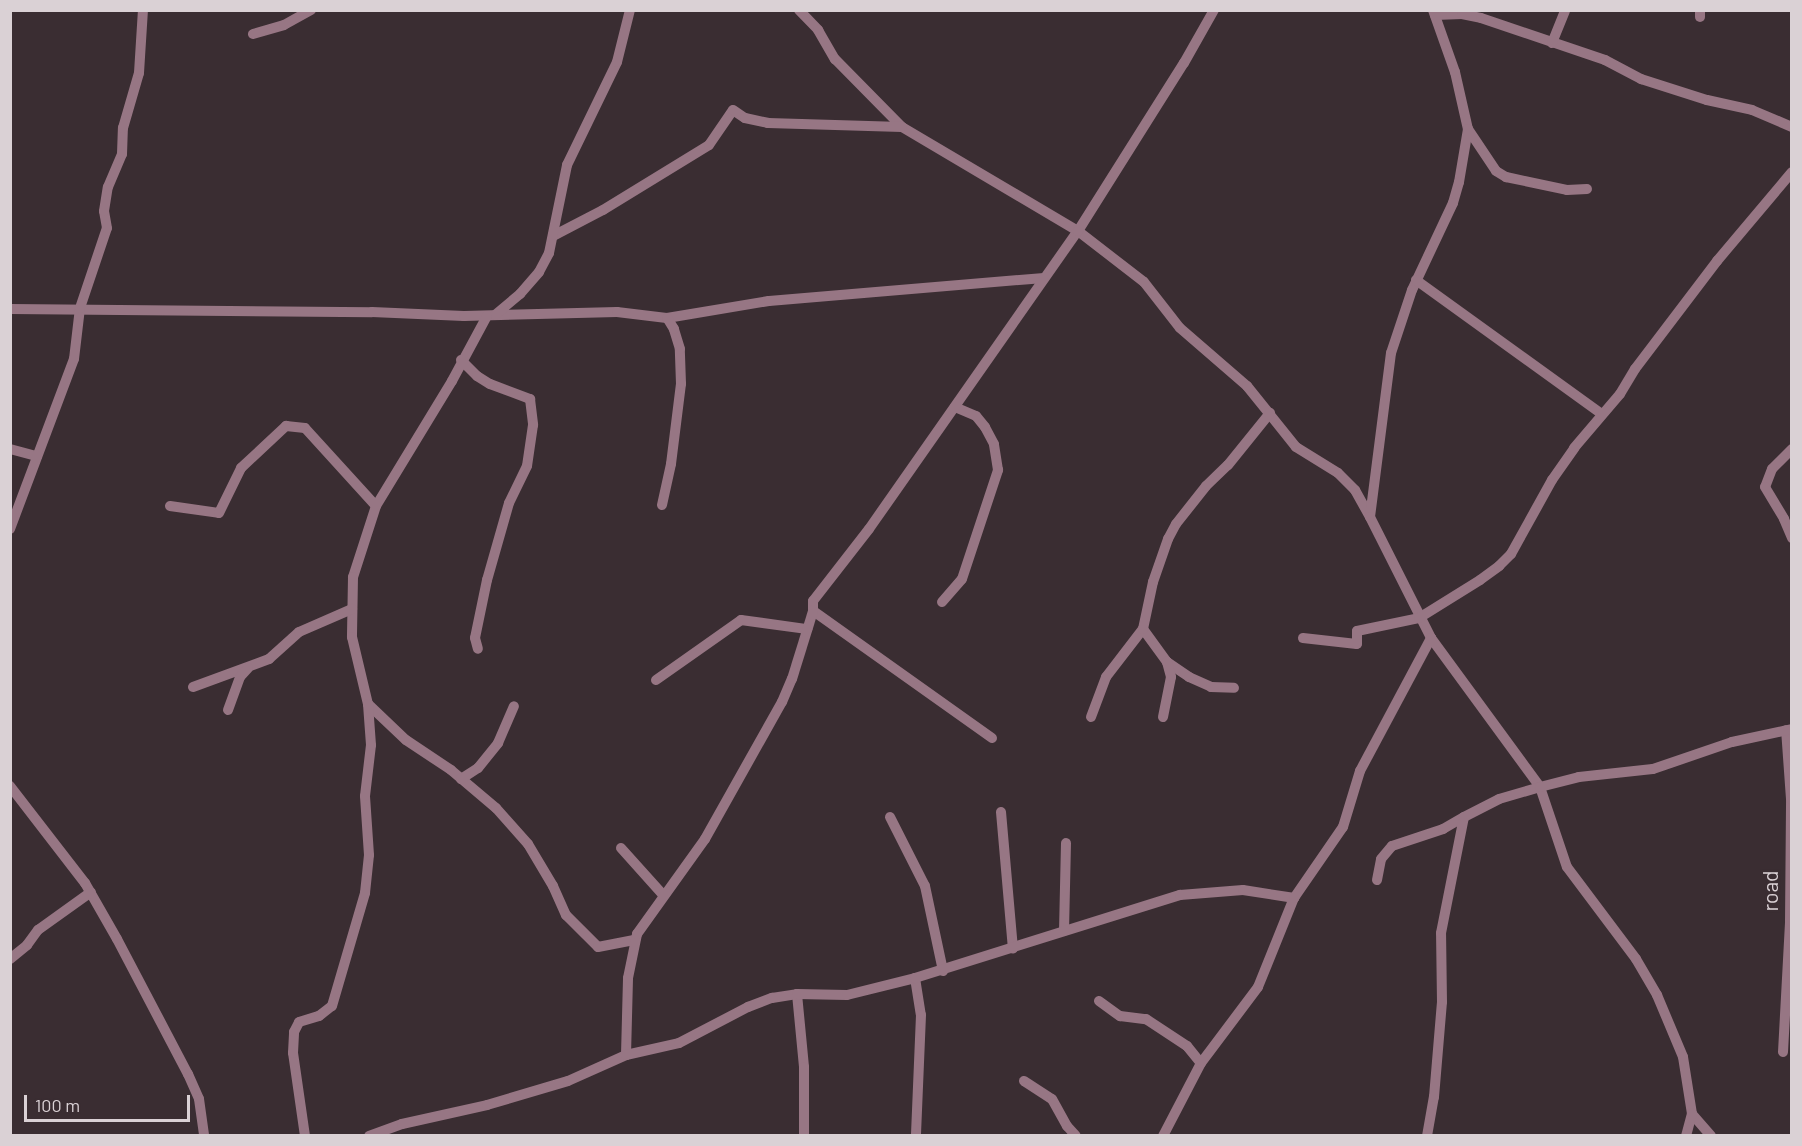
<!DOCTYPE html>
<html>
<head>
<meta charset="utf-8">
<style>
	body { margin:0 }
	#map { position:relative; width:1802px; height:1146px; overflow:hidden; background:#3a2d32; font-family:Barlow,sans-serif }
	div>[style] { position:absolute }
	.street>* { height:10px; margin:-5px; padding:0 5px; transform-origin:5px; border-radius:5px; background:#977684 }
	span { translate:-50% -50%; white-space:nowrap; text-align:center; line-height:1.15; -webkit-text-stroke:6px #3a2d32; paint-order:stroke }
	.street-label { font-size:21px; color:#dad1d5 }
	.frame { position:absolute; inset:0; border:12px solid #dad1d5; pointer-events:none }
	.scale { position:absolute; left:24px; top:1095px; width:166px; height:27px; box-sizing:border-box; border:3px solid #dad1d5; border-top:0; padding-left:8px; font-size:18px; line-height:21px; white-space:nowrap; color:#dad1d5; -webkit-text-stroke:4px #3a2d32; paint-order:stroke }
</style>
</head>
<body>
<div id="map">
	<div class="street">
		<i style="left:799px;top:10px;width:28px;rotate:46deg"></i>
		<i style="left:818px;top:30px;width:34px;rotate:60deg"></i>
		<i style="left:835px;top:59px;width:95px;rotate:45.4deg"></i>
		<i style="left:902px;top:127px;width:204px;rotate:30.6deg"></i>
		<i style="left:1078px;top:231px;width:83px;rotate:37.7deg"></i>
		<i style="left:1144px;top:282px;width:58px;rotate:52deg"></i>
		<i style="left:1180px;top:328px;width:89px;rotate:40.9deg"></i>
		<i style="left:1247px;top:386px;width:78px;rotate:51.2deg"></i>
		<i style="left:1296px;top:447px;width:49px;rotate:31.8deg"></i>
		<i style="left:1338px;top:473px;width:24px;rotate:45deg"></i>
		<i style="left:1355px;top:490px;width:31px;rotate:61deg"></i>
		<i style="left:1433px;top:10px;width:66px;rotate:70.5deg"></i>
		<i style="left:1455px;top:72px;width:58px;rotate:77.2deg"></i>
		<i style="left:1468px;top:129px;width:54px;rotate:99.6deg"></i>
		<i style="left:1459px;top:182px;width:22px;rotate:106deg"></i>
		<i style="left:1453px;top:203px;width:96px;rotate:115.2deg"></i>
		<i style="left:1412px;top:290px;width:66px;rotate:108.4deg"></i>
		<i style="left:1391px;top:353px;width:165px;rotate:97.3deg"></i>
		<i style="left:1370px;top:517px;width:136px;rotate:63.2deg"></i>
		<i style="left:1431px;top:638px;width:185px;rotate:53.8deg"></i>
		<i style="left:1540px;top:787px;width:84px;rotate:71.4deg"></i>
		<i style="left:1567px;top:867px;width:115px;rotate:53.1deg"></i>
		<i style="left:1636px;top:959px;width:42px;rotate:59.7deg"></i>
		<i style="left:1657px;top:995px;width:67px;rotate:67.2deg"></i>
		<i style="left:1683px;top:1057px;width:58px;rotate:81deg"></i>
		<i style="left:1692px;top:1114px;width:29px;rotate:49deg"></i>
		<i style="left:1700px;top:10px;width:7px;rotate:90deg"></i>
		<i style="left:1435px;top:15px;width:27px;rotate:-2deg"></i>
		<i style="left:1462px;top:14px;width:19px;rotate:12deg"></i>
		<i style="left:1481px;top:18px;width:131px;rotate:18.7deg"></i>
		<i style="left:1605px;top:60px;width:41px;rotate:27.8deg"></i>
		<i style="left:1641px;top:79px;width:69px;rotate:17.7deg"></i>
		<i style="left:1707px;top:100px;width:46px;rotate:12.5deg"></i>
		<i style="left:1752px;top:110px;width:43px;rotate:23deg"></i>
		<i style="left:253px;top:34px;width:32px;rotate:-16deg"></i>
		<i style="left:284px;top:25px;width:31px;rotate:-29deg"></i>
		<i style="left:1552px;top:43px;width:35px;rotate:-68deg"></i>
		<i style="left:1468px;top:129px;width:50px;rotate:56.3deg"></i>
		<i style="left:1496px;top:171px;width:12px;rotate:31deg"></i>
		<i style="left:1506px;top:177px;width:62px;rotate:12deg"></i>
		<i style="left:1567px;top:190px;width:20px;rotate:-3deg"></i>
		<i style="left:553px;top:236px;width:56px;rotate:-27.5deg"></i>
		<i style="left:603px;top:210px;width:124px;rotate:-31.5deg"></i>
		<i style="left:709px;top:145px;width:42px;rotate:-55.6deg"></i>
		<i style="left:733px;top:110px;width:14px;rotate:34deg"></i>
		<i style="left:745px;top:118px;width:24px;rotate:12deg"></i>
		<i style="left:768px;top:123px;width:134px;rotate:1.7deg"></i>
		<i style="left:1416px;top:280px;width:229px;rotate:35.8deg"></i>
		<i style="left:10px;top:309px;width:362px;rotate:0.5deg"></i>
		<i style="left:372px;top:312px;width:92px;rotate:2.5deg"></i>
		<i style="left:464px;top:316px;width:153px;rotate:-1.5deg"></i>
		<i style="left:617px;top:312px;width:50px;rotate:6.8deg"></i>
		<i style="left:667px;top:318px;width:103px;rotate:-9.5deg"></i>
		<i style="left:769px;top:301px;width:276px;rotate:-4.8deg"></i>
		<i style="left:495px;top:315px;width:33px;rotate:-40deg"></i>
		<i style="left:520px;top:294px;width:29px;rotate:-49deg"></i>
		<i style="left:539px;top:272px;width:21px;rotate:-62deg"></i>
		<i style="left:549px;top:253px;width:90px;rotate:-78.4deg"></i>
		<i style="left:567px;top:165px;width:114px;rotate:-64.1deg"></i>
		<i style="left:617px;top:62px;width:54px;rotate:-76deg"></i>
		<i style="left:487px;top:316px;width:74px;rotate:118.3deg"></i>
		<i style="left:452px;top:381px;width:146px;rotate:121.3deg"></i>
		<i style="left:376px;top:506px;width:75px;rotate:107.9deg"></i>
		<i style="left:353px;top:577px;width:60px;rotate:91deg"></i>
		<i style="left:352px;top:637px;width:69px;rotate:76.6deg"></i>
		<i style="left:368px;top:704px;width:52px;rotate:43.5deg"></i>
		<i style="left:406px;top:740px;width:54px;rotate:33.7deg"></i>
		<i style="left:451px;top:770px;width:59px;rotate:40.2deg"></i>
		<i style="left:496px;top:808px;width:48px;rotate:48.4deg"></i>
		<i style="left:528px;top:844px;width:49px;rotate:59.2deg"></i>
		<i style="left:553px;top:886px;width:32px;rotate:66deg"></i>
		<i style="left:566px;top:915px;width:45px;rotate:45deg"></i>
		<i style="left:598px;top:947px;width:38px;rotate:-11deg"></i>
		<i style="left:461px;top:360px;width:23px;rotate:45deg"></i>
		<i style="left:477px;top:376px;width:15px;rotate:32deg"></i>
		<i style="left:490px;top:384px;width:43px;rotate:20.6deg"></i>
		<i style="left:530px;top:399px;width:26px;rotate:83deg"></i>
		<i style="left:533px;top:425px;width:41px;rotate:98.3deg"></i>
		<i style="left:527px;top:466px;width:41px;rotate:115.9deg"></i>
		<i style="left:509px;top:503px;width:80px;rotate:105.9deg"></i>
		<i style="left:487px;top:580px;width:59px;rotate:101.7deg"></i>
		<i style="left:475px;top:638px;width:11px;rotate:75deg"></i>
		<i style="left:10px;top:449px;width:28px;rotate:15deg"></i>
		<i style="left:1792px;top:449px;width:28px;rotate:135deg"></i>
		<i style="left:1772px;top:469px;width:19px;rotate:111deg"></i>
		<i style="left:1765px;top:487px;width:37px;rotate:59deg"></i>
		<i style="left:1784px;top:519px;width:21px;rotate:67deg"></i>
		<i style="left:662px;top:505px;width:42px;rotate:-77.6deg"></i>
		<i style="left:671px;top:464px;width:81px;rotate:-82.9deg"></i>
		<i style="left:681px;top:384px;width:35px;rotate:-92deg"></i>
		<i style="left:680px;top:349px;width:21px;rotate:-107deg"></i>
		<i style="left:674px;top:329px;width:13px;rotate:-122deg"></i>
		<i style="left:170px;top:506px;width:49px;rotate:8.1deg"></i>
		<i style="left:219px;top:513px;width:50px;rotate:-63.9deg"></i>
		<i style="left:241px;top:468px;width:62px;rotate:-43deg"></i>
		<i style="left:286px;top:426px;width:19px;rotate:6deg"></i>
		<i style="left:305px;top:428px;width:105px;rotate:47.7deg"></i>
		<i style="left:10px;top:529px;width:182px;rotate:-69.4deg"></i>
		<i style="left:74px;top:359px;width:51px;rotate:-83.3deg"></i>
		<i style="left:80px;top:308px;width:84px;rotate:-71.4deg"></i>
		<i style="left:107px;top:228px;width:17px;rotate:-100deg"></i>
		<i style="left:104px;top:211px;width:24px;rotate:-81deg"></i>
		<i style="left:108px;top:187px;width:36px;rotate:-67deg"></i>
		<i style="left:122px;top:154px;width:26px;rotate:-88deg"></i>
		<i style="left:123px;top:128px;width:57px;rotate:-73.8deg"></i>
		<i style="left:139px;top:73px;width:63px;rotate:-86.4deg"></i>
		<i style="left:942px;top:602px;width:30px;rotate:-49deg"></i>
		<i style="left:962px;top:579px;width:115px;rotate:-71.7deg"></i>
		<i style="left:998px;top:470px;width:26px;rotate:-99deg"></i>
		<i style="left:994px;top:444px;width:19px;rotate:-118deg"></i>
		<i style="left:985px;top:427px;width:14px;rotate:-129deg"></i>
		<i style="left:976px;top:416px;width:23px;rotate:-157deg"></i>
		<i style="left:1143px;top:629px;width:41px;rotate:54deg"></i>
		<i style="left:1167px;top:662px;width:27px;rotate:34deg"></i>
		<i style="left:1189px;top:677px;width:24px;rotate:24deg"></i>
		<i style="left:1211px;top:687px;width:23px;rotate:2deg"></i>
		<i style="left:1303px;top:638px;width:54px;rotate:6.3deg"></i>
		<i style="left:1357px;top:644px;width:13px;rotate:-90deg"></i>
		<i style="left:1357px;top:631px;width:63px;rotate:-11.8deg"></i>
		<i style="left:1419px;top:618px;width:72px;rotate:-31.9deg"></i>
		<i style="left:1480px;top:580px;width:24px;rotate:-36deg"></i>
		<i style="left:1499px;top:566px;width:17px;rotate:-45deg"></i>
		<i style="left:1511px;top:554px;width:85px;rotate:-61deg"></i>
		<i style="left:1552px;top:480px;width:39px;rotate:-55deg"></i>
		<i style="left:1574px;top:448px;width:71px;rotate:-49.6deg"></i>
		<i style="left:1620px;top:394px;width:29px;rotate:-59deg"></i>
		<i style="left:1635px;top:369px;width:136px;rotate:-52.8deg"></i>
		<i style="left:1717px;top:261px;width:116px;rotate:-49.9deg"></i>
		<i style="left:656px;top:680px;width:104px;rotate:-35.2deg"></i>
		<i style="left:741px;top:620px;width:67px;rotate:7.8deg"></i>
		<i style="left:193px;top:687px;width:81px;rotate:-20.2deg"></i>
		<i style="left:269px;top:659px;width:40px;rotate:-42deg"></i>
		<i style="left:299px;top:632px;width:58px;rotate:-23.5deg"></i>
		<i style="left:228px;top:710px;width:35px;rotate:-70deg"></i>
		<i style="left:240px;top:677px;width:12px;rotate:-48deg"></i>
		<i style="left:1091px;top:717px;width:43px;rotate:-69.4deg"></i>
		<i style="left:1106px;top:677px;width:61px;rotate:-52.4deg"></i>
		<i style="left:1143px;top:629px;width:48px;rotate:-78deg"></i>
		<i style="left:1153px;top:582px;width:46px;rotate:-70.8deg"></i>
		<i style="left:1168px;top:539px;width:17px;rotate:-62deg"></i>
		<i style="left:1176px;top:524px;width:48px;rotate:-51.7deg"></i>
		<i style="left:1206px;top:486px;width:30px;rotate:-44deg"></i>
		<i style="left:1228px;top:465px;width:67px;rotate:-51.1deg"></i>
		<i style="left:1163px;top:717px;width:41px;rotate:-78.7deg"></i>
		<i style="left:1171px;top:677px;width:16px;rotate:-105deg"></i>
		<i style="left:992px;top:738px;width:219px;rotate:-144.6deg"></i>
		<i style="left:813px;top:611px;width:10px;rotate:-90deg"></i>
		<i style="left:813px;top:601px;width:91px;rotate:-52.1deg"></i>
		<i style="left:869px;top:529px;width:364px;rotate:-55deg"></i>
		<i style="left:1078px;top:231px;width:199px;rotate:-57.8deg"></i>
		<i style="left:1184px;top:63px;width:61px;rotate:-60.5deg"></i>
		<i style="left:461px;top:779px;width:20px;rotate:-33deg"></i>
		<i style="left:478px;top:768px;width:32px;rotate:-51deg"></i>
		<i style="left:498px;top:743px;width:40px;rotate:-66.6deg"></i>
		<i style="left:10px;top:786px;width:123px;rotate:52.3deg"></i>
		<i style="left:85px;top:883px;width:64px;rotate:60.3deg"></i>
		<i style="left:117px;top:939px;width:153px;rotate:62.3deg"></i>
		<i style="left:188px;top:1074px;width:27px;rotate:66deg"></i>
		<i style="left:199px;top:1099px;width:37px;rotate:82deg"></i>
		<i style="left:1001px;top:812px;width:137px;rotate:85deg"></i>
		<i style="left:890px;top:817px;width:77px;rotate:63.1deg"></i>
		<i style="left:925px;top:886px;width:87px;rotate:78deg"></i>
		<i style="left:621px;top:848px;width:64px;rotate:48.1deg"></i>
		<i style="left:1377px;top:880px;width:21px;rotate:-79deg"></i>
		<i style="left:1381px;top:859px;width:17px;rotate:-50deg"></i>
		<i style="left:1392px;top:846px;width:54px;rotate:-18.4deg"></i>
		<i style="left:1443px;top:829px;width:24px;rotate:-30deg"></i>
		<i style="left:1064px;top:931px;width:88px;rotate:-88.7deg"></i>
		<i style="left:10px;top:959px;width:22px;rotate:-39deg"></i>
		<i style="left:27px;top:945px;width:19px;rotate:-54deg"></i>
		<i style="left:38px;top:930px;width:65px;rotate:-35.6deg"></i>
		<i style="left:915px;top:978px;width:37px;rotate:81deg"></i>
		<i style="left:921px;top:1015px;width:121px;rotate:92.4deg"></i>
		<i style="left:797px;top:994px;width:73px;rotate:84.5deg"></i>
		<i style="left:804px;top:1067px;width:69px;rotate:90deg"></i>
		<i style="left:1099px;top:1001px;width:26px;rotate:36deg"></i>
		<i style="left:1120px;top:1016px;width:26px;rotate:7deg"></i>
		<i style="left:1146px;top:1019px;width:49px;rotate:33.4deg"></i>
		<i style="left:1187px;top:1046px;width:22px;rotate:51deg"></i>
		<i style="left:1783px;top:1052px;width:131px;rotate:-86.9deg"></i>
		<i style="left:1790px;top:921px;width:122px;rotate:-89.5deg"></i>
		<i style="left:1791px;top:799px;width:69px;rotate:-94.1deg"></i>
		<i style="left:626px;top:1055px;width:77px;rotate:-88.5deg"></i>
		<i style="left:628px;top:978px;width:45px;rotate:-78.4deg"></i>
		<i style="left:637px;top:934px;width:117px;rotate:-54.4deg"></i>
		<i style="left:705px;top:839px;width:157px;rotate:-60.7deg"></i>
		<i style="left:782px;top:702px;width:25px;rotate:-67deg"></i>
		<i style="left:792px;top:679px;width:71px;rotate:-72.8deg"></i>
		<i style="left:1024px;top:1081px;width:33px;rotate:33deg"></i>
		<i style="left:1052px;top:1099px;width:31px;rotate:61deg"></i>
		<i style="left:1067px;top:1126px;width:13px;rotate:48deg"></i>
		<i style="left:305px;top:1136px;width:84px;rotate:-98.2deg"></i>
		<i style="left:293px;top:1053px;width:21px;rotate:-87deg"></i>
		<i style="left:294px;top:1032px;width:11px;rotate:-63deg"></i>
		<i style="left:299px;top:1022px;width:21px;rotate:-17deg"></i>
		<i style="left:319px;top:1016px;width:16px;rotate:-38deg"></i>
		<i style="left:332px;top:1006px;width:118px;rotate:-73.7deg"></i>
		<i style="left:365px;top:893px;width:38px;rotate:-84deg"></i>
		<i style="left:369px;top:855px;width:59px;rotate:-93.9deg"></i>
		<i style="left:365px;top:796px;width:51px;rotate:-83.3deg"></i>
		<i style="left:371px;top:745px;width:41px;rotate:-94.2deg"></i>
		<i style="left:369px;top:1136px;width:35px;rotate:-20deg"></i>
		<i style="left:402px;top:1124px;width:87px;rotate:-12.6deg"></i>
		<i style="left:487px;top:1105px;width:84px;rotate:-16.5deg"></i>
		<i style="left:568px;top:1081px;width:64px;rotate:-24.1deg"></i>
		<i style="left:626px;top:1055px;width:54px;rotate:-12.8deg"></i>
		<i style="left:679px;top:1043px;width:78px;rotate:-27.6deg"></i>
		<i style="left:748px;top:1007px;width:26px;rotate:-21deg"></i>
		<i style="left:772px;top:998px;width:25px;rotate:-9deg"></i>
		<i style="left:797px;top:994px;width:50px;rotate:1.1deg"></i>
		<i style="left:847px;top:995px;width:70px;rotate:-14deg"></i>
		<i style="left:915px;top:978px;width:278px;rotate:-17.4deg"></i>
		<i style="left:1180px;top:895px;width:63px;rotate:-4.5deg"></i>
		<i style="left:1243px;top:890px;width:52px;rotate:8.9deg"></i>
		<i style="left:1163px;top:1136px;width:82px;rotate:-62.5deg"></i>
		<i style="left:1201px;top:1063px;width:95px;rotate:-53.1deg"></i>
		<i style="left:1258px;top:987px;width:96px;rotate:-68deg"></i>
		<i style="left:1294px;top:898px;width:86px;rotate:-55.4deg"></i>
		<i style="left:1343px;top:827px;width:59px;rotate:-73.1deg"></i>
		<i style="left:1360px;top:771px;width:151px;rotate:-61.9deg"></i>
		<i style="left:1427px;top:1136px;width:40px;rotate:-80deg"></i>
		<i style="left:1434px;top:1097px;width:95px;rotate:-85.2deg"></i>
		<i style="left:1442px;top:1002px;width:69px;rotate:-90.8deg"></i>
		<i style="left:1441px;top:933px;width:118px;rotate:-78.8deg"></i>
		<i style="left:1464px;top:817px;width:39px;rotate:-27deg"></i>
		<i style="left:1499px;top:799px;width:43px;rotate:-16.3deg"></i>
		<i style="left:1540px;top:787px;width:40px;rotate:-14.4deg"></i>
		<i style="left:1579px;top:777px;width:74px;rotate:-6.2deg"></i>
		<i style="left:1653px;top:769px;width:83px;rotate:-18.9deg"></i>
		<i style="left:1732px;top:742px;width:61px;rotate:-12.2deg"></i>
		<i style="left:1686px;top:1136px;width:23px;rotate:-75deg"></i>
	</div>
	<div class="street-label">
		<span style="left:1770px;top:891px;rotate:-90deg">road</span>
	</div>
	<div class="frame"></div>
	<div class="scale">100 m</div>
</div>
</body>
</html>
